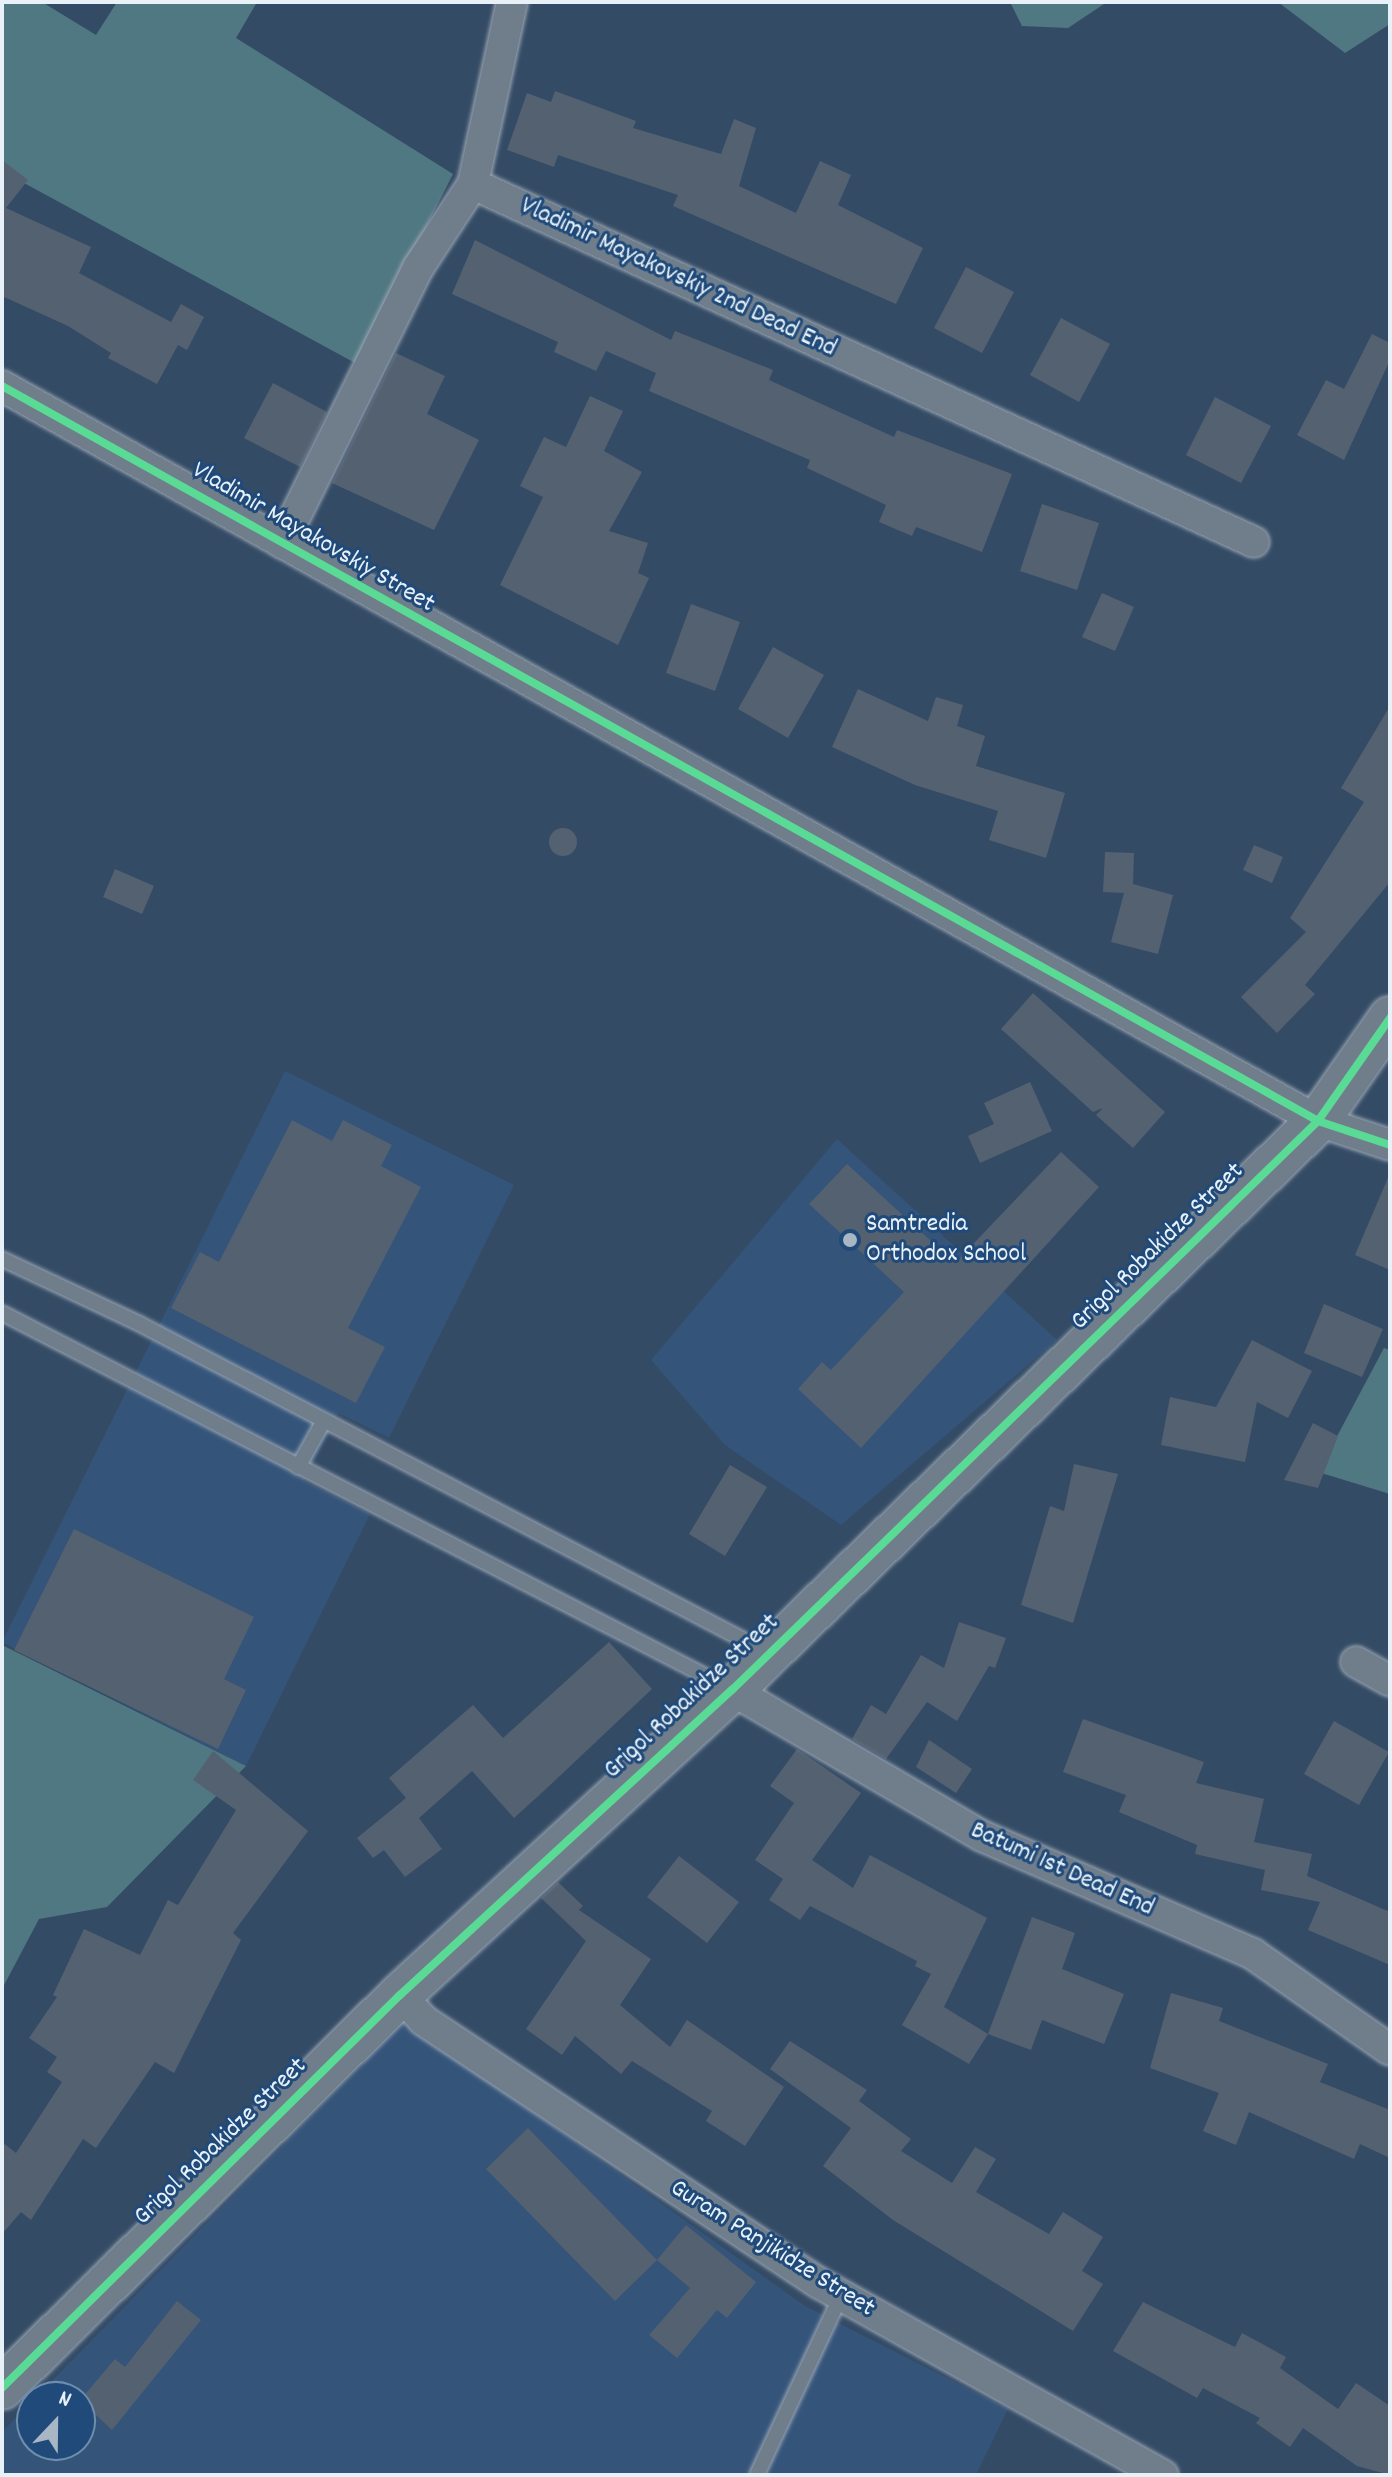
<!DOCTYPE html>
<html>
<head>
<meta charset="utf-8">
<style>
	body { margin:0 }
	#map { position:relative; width:1392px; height:2477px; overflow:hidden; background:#344b65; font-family:Dekko,sans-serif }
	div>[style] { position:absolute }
	.built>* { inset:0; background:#34547a }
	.green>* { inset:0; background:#507882 }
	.building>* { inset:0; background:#546171 }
	.round { border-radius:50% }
	.roads { filter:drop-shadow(0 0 2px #9aa6b3) drop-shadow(0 0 2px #9aa6b3) }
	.lane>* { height:14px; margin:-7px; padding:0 7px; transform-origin:7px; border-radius:7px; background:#707e8c }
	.street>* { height:30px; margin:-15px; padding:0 15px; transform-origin:15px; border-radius:15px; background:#707e8c }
	.secondary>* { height:42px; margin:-21px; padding:0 21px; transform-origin:21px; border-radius:21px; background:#707e8c }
	.cycleway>* { height:8px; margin:-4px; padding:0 4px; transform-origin:4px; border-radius:4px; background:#5adb95 }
	.dots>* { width:22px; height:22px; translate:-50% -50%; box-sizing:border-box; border:4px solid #1f4a7a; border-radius:50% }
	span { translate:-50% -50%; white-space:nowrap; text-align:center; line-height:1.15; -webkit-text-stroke:6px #1f4a7a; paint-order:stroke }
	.street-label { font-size:26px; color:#e8f1f8 }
	.poi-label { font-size:26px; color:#e8f1f8 }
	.left { translate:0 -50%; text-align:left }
	.frame { position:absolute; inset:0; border:4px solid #e8f1f8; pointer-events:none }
	.north { position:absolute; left:16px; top:2381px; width:80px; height:80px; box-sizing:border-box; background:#1f4a7a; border:2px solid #6f8dac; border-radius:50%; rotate:22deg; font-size:22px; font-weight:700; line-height:32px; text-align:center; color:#e8f1f8 }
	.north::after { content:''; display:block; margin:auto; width:28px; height:36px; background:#a9b7c5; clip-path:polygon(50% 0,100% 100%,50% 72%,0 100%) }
</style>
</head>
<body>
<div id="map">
	<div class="built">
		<i style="clip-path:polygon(285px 1071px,514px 1185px,389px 1438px,338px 1413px,304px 1481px,370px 1514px,246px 1766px,2px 1642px)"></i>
		<i style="clip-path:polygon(837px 1139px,1057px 1340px,841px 1525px,725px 1445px,651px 1360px)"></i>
		<i style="clip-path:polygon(405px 2021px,805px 2306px,1008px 2409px,976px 2475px,2px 2475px,2px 2432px,32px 2401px,32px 2445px,80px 2445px,80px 2397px,36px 2397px)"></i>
	</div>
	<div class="green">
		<i style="clip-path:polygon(2px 2px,42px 2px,96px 35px,117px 2px,257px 2px,236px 38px,453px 174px,357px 364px,2px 171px)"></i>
		<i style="clip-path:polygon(1010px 2px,1107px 2px,1068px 28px,1022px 26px)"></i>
		<i style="clip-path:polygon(1278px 2px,1390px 2px,1390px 24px,1345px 53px)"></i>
		<i style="clip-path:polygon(1384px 1348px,1390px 1350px,1390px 1494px,1318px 1472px)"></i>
		<i style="clip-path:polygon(2px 1645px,246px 1766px,107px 1907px,39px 1919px,2px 1989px)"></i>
	</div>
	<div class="building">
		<i style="clip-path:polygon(555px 91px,636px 121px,633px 128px,721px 154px,734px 119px,756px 128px,739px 186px,796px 213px,820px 161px,851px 175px,838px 205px,923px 248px,896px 304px,673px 206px,678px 195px,558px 155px,554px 167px,507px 150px,527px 93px,551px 102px)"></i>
		<i style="clip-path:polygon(2px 160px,28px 180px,6px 208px,91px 247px,79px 273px,171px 322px,181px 304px,204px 317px,187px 350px,178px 345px,157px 384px,108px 358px,111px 353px,68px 326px,2px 296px)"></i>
		<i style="clip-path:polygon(475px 240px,671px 340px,675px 331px,773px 370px,769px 380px,894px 437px,897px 430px,1012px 474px,982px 552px,916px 527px,912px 536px,879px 522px,886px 505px,807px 468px,810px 460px,649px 391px,656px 373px,606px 351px,596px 371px,554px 352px,558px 342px,452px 294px)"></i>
		<i style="clip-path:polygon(966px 267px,1014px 292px,982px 353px,934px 328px)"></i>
		<i style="clip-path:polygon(1061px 318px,1110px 344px,1079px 402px,1030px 375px)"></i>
		<i style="clip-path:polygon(1372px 334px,1390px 343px,1390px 360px,1344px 460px,1297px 435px,1326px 380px,1344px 389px)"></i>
		<i style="clip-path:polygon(396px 353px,445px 376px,427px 414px,479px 440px,434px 530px,332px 483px)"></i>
		<i style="clip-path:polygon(273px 383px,327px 412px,300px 467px,244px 438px)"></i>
		<i style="clip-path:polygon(590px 396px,623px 411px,604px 451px,642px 472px,609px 531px,648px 543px,638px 573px,649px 578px,618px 645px,500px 585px,543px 497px,520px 486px,544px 437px,566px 447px)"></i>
		<i style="clip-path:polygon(1215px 397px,1271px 426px,1241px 483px,1186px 455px)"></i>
		<i style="clip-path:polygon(1042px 504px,1099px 523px,1077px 590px,1020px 571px)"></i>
		<i style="clip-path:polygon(1102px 593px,1134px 607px,1115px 651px,1082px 637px)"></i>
		<i style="clip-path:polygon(691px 604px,740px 622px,715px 691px,666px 673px)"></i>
		<i style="clip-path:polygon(773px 647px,824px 675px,788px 738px,738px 709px)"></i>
		<i style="clip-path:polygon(858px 689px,928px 721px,936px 697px,963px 705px,957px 726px,985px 736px,976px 766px,1065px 793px,1046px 858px,989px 840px,998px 811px,915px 785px,832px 747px)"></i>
		<i style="clip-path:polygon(1390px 706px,1390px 882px,1305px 985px,1315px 994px,1277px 1033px,1241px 997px,1306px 932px,1290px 918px,1364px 802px,1341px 788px)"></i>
		<i class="round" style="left:549px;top:828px;width:28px;height:28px"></i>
		<i style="clip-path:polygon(1254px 845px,1283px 857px,1272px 883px,1243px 870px)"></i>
		<i style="clip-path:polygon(1105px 852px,1134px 853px,1133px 884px,1173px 895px,1158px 954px,1111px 942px,1124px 893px,1103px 892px)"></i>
		<i style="clip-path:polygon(115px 869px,154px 886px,142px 914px,103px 897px)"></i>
		<i style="clip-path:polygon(1033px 993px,1165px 1112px,1133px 1148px,1096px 1115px,1103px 1108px,1093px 1112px,1001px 1029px)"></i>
		<i style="clip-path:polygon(1030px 1082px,1052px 1131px,980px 1163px,968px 1136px,994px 1124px,984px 1103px)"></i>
		<i style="clip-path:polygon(292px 1120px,332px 1141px,343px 1120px,392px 1145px,381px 1166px,421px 1187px,348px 1328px,385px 1347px,356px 1403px,171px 1308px,200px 1252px,219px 1262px)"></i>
		<i style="clip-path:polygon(1061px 1152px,1099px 1187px,861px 1448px,798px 1389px,822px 1362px,831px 1370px,904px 1292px,809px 1204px,847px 1164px,955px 1263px)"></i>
		<i style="clip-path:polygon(1390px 1173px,1390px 1270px,1355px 1255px)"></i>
		<i style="clip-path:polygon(1324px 1304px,1383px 1329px,1362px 1377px,1304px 1353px)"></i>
		<i style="clip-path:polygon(1252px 1340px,1312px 1371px,1288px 1418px,1257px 1402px,1245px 1462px,1161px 1445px,1170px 1397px,1216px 1407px)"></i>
		<i style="clip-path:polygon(1313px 1423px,1338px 1436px,1318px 1488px,1284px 1480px)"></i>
		<i style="clip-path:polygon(1074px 1464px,1118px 1474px,1073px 1623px,1021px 1605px,1050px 1506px,1064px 1511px)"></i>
		<i style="clip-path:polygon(730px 1465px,767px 1487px,725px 1556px,689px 1534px)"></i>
		<i style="clip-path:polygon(74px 1529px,254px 1617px,224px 1679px,246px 1690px,218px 1749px,14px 1650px)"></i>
		<i style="clip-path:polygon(959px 1622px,1006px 1638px,995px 1668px,989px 1666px,957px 1721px,927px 1702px,886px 1759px,852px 1739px,871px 1705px,886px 1714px,921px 1655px,944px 1668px)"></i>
		<i style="clip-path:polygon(609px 1642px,652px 1689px,547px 1788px,514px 1818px,472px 1771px,419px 1818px,442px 1849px,405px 1877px,384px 1850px,373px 1858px,357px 1838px,406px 1798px,389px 1778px,473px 1705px,503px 1738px)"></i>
		<i style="clip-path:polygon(1083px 1719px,1204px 1762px,1196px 1783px,1264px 1799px,1254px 1842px,1312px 1854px,1307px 1876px,1390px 1912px,1390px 1965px,1308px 1930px,1320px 1902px,1261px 1890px,1265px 1870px,1195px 1854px,1197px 1845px,1119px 1812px,1126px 1795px,1063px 1772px)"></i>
		<i style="clip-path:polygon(1334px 1721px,1389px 1752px,1359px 1805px,1304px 1774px)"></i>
		<i style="clip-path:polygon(929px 1740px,972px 1769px,956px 1793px,916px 1767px)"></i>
		<i style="clip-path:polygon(797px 1749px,861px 1793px,812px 1860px,853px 1888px,870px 1855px,987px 1918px,944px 2007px,988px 2034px,969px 2064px,902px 2025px,931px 1974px,915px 1966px,917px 1961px,810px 1906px,800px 1920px,769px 1900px,783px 1879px,755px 1860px,794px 1803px,770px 1786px)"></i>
		<i style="clip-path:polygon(213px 1751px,308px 1831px,233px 1933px,241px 1940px,174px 2073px,155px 2062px,96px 2148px,83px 2139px,31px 2220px,21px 2212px,2px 2234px,2px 2142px,16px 2153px,62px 2082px,47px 2072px,57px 2057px,29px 2038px,57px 1997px,53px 1995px,84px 1929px,140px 1955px,168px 1900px,178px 1905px,236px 1810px,193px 1780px)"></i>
		<i style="clip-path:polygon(679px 1856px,739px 1902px,707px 1943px,647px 1897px)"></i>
		<i style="clip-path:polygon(558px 1882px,583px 1906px,579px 1910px,651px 1959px,620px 2005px,670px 2047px,687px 2020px,784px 2087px,745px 2146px,706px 2121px,712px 2111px,632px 2061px,621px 2074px,575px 2036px,562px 2055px,526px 2029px,586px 1941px,541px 1898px)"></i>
		<i style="clip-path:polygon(1032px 1917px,1075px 1933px,1062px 1969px,1124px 1994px,1104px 2044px,1042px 2020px,1031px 2050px,988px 2034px)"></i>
		<i style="clip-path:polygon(1171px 1993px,1223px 2008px,1219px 2021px,1328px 2064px,1320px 2082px,1390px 2110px,1390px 2158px,1360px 2144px,1354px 2159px,1249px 2112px,1236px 2145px,1203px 2131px,1219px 2093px,1150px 2068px)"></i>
		<i style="clip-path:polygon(790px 2041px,867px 2090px,859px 2101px,911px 2139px,901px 2151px,952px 2183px,975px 2147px,996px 2159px,976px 2192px,1049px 2234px,1063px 2212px,1103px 2237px,1082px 2271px,1103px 2284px,1073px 2331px,893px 2220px,823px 2166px,851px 2128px,770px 2069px)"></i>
		<i style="clip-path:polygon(528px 2128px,657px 2260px,615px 2301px,486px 2169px)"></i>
		<i style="clip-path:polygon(686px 2225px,756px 2282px,727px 2318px,717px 2310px,677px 2358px,649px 2335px,690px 2288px,657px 2260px)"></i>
		<i style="clip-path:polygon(177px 2301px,201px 2320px,112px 2430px,80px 2400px,115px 2359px,125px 2367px)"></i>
		<i style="clip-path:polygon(1143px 2302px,1235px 2347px,1242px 2333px,1286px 2357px,1280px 2368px,1338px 2409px,1356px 2383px,1390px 2406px,1390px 2475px,1357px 2466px,1303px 2428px,1290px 2447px,1256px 2423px,1260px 2418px,1203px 2388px,1197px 2398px,1113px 2351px)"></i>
	</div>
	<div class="roads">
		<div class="lane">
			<i style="left:2px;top:1259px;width:150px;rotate:25.2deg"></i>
			<i style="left:138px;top:1323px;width:708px;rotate:27.62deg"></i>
			<i style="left:2px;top:1313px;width:816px;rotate:27.29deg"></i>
			<i style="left:298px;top:1467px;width:49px;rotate:-60.8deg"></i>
			<i style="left:757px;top:2475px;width:198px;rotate:-64.9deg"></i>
		</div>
		<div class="street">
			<i style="left:473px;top:184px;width:186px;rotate:-77.9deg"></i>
			<i style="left:2px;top:386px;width:1507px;rotate:29.18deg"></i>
			<i style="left:1318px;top:1121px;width:76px;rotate:18.4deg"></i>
			<i style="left:282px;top:543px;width:307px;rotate:-63.7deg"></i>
			<i style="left:418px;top:268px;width:100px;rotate:-56.8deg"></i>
			<i style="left:473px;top:184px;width:859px;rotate:24.63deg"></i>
			<i style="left:1356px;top:1662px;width:39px;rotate:29deg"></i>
			<i style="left:732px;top:1690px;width:290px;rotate:30.3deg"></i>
			<i style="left:982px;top:1836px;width:296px;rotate:23.5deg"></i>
			<i style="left:1253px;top:1954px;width:167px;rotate:35deg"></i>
			<i style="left:400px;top:1995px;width:34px;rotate:47deg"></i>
			<i style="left:423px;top:2020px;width:475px;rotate:33.6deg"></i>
			<i style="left:819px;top:2283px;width:394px;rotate:29.2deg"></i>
		</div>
		<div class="secondary">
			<i style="left:2px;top:2388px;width:559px;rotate:-44.64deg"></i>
			<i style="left:400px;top:1995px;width:451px;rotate:-42.6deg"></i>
			<i style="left:732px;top:1690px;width:817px;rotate:-44.16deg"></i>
			<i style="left:1318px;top:1121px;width:126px;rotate:-55deg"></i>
		</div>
	</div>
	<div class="cycleway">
		<i style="left:2px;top:386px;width:1507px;rotate:29.18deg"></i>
		<i style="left:1318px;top:1121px;width:76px;rotate:18.4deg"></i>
		<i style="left:2px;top:2388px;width:559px;rotate:-44.64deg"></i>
		<i style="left:400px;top:1995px;width:451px;rotate:-42.6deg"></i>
		<i style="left:732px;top:1690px;width:817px;rotate:-44.16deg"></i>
		<i style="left:1318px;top:1121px;width:126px;rotate:-55deg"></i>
	</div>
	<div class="dots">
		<i style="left:850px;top:1240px;background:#a9b7c5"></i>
	</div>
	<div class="street-label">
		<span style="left:678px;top:278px;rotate:25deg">Vladimir Mayakovskiy 2nd Dead End</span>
		<span style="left:313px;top:538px;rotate:30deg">Vladimir Mayakovskiy Street</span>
		<span style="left:1158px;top:1247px;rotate:-44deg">Grigol Robakidze Street</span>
		<span style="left:692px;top:1697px;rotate:-43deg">Grigol Robakidze Street</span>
		<span style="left:1062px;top:1870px;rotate:24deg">Batumi 1st Dead End</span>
		<span style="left:221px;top:2142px;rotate:-44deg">Grigol Robakidze Street</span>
		<span style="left:772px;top:2249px;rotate:32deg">Guram Panjikidze Street</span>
	</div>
	<div class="poi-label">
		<span class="left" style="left:866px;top:1240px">Samtredia<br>Orthodox School</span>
	</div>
	<div class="frame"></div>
	<div class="north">N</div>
</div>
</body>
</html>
